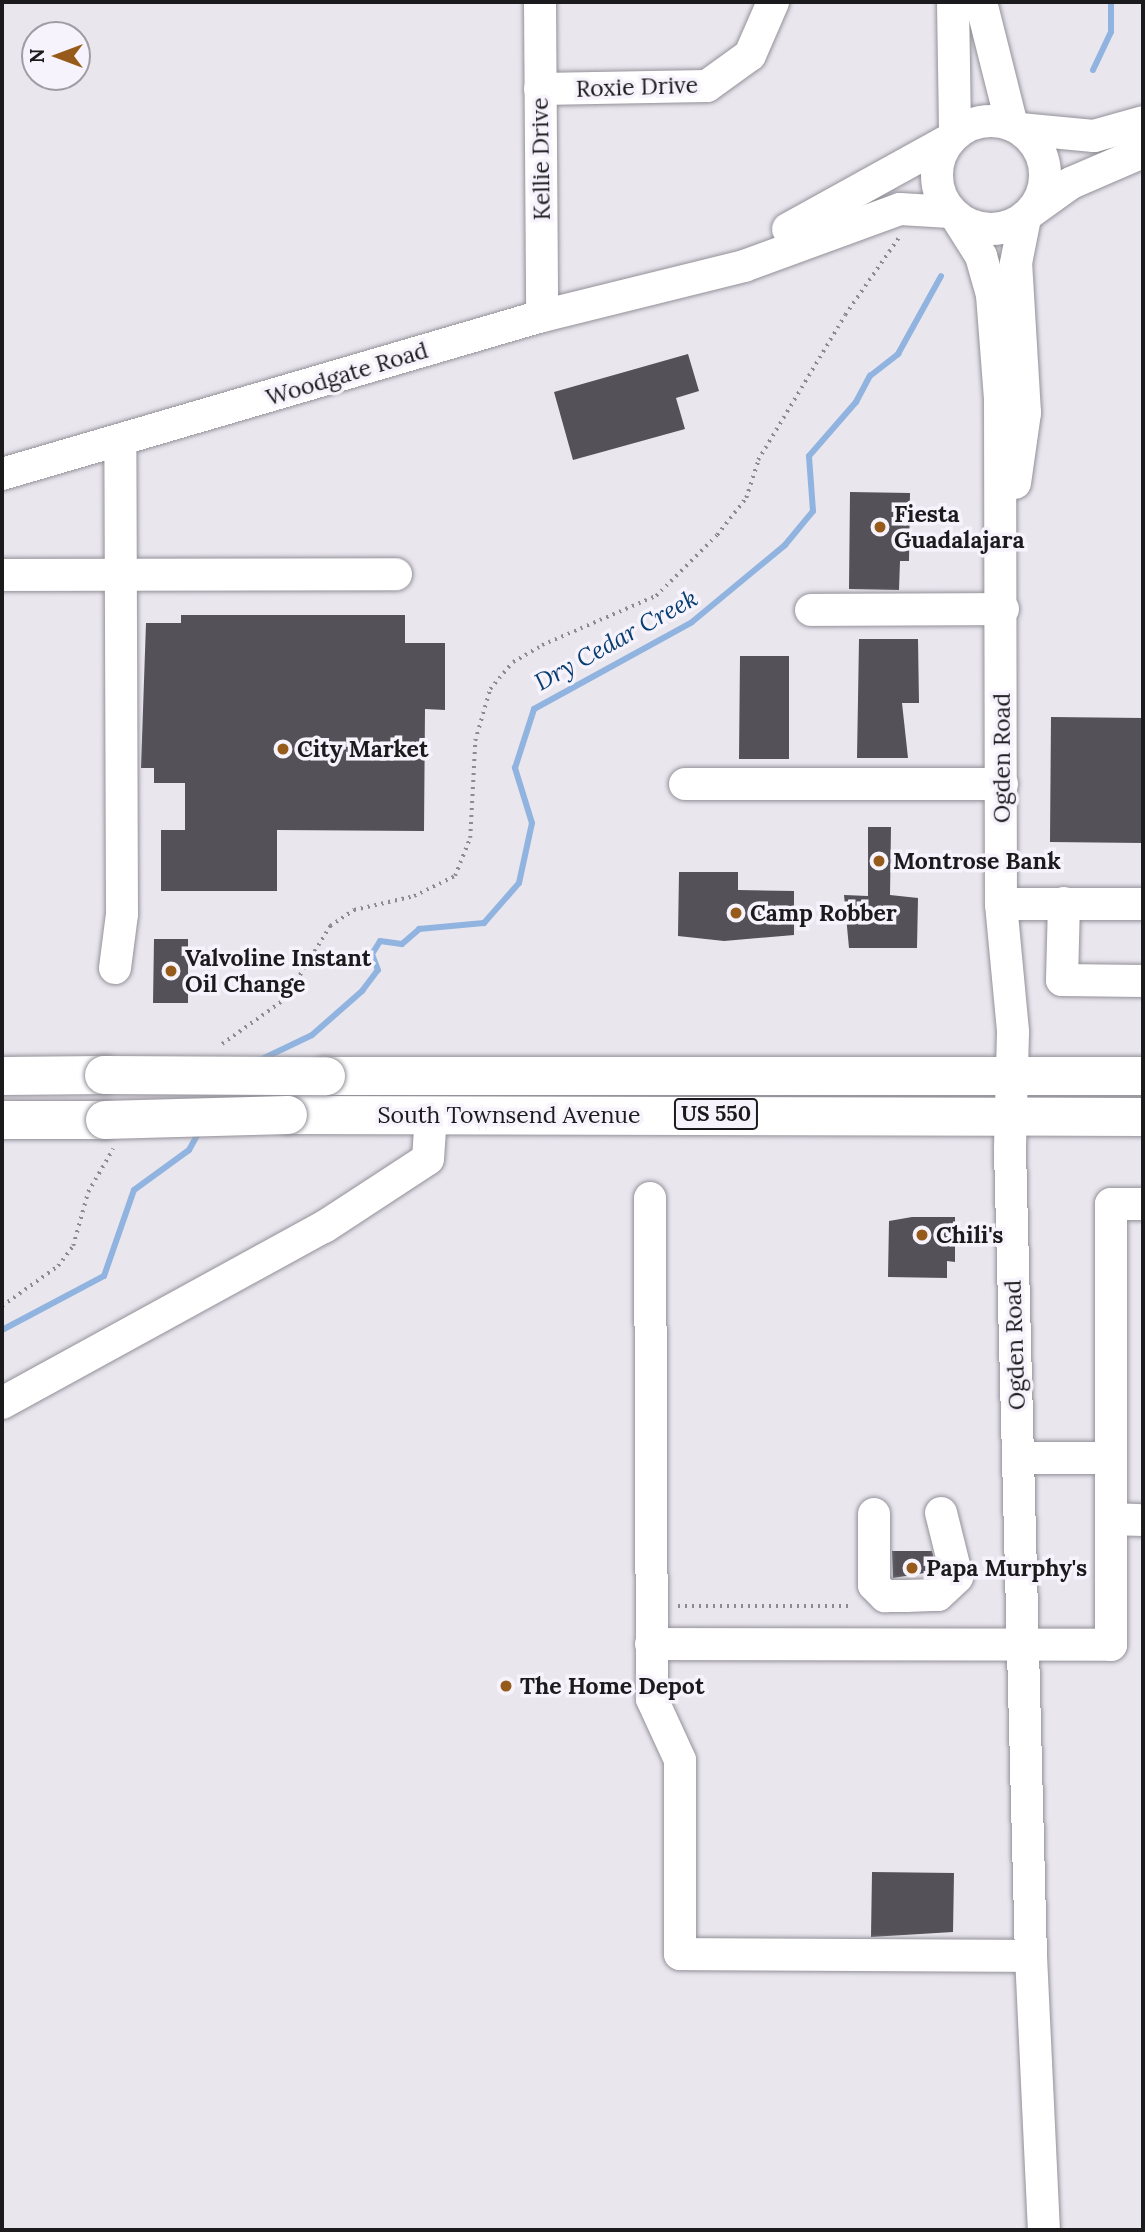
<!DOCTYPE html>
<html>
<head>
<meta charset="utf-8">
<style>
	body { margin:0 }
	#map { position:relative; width:1145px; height:2232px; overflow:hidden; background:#e9e6ee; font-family:Lora,serif }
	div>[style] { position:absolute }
	.stream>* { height:6px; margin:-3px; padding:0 3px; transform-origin:3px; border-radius:3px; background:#90b4df }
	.building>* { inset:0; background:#545158 }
	.path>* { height:3.5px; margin-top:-1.75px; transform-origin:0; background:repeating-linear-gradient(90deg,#8d8b91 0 2px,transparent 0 7px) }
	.roads { filter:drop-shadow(0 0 2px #939098) drop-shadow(0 0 2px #939098) }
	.minor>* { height:32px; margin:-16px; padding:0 16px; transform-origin:16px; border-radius:16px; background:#fff }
	.minor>.ring { margin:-16px; padding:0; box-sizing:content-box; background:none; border:32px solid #fff; border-radius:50% }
	.highway>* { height:38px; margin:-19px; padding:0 19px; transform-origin:19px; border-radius:19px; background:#fff }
	.bridges { filter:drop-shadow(0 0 2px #939098) drop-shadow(0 0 2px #939098) }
	.highway-bridge>* { height:38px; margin:-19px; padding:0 19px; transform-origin:19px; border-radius:19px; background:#fff }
	.dots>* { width:19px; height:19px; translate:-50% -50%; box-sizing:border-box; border:4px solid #f7f3fc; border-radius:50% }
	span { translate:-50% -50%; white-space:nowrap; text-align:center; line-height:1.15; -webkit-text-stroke:7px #f7f3fc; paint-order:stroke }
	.shield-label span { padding:2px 5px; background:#f7f3fc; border:2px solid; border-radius:5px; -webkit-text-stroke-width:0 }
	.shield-label { font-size:21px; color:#1b1a1d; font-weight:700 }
	.street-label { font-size:23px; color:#1b1a1d }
	.poi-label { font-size:23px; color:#1b1a1d; font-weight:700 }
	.left { translate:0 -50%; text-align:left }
	.water-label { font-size:24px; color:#083d71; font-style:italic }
	.frame { position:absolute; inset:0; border:4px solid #1b1a1d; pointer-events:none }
	.north { position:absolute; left:21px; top:21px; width:70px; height:70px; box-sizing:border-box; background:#f7f3fc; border:2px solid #9f9ca3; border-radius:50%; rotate:270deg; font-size:19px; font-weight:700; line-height:28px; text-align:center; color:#1b1a1d }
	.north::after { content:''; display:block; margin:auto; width:24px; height:32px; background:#965b1a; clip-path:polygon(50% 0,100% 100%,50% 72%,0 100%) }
</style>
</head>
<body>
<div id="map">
	<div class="stream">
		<i style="left:1093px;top:70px;width:42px;rotate:-64.7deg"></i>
		<i style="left:1111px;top:32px;width:30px;rotate:-90deg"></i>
		<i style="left:262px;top:1059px;width:55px;rotate:-25.6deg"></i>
		<i style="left:312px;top:1035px;width:67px;rotate:-41.3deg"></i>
		<i style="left:362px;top:991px;width:26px;rotate:-53deg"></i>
		<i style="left:378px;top:970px;width:17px;rotate:-111deg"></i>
		<i style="left:372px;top:954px;width:15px;rotate:-58deg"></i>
		<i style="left:380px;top:941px;width:22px;rotate:8deg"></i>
		<i style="left:402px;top:944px;width:23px;rotate:-41deg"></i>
		<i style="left:419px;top:929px;width:65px;rotate:-5.3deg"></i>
		<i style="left:484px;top:923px;width:53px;rotate:-48.8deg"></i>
		<i style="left:519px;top:883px;width:61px;rotate:-77.8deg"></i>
		<i style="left:532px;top:823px;width:58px;rotate:-107.2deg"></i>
		<i style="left:515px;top:768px;width:62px;rotate:-72.1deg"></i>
		<i style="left:534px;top:709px;width:180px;rotate:-28.8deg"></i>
		<i style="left:692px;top:622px;width:121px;rotate:-39.6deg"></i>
		<i style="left:785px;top:545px;width:44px;rotate:-50.5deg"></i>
		<i style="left:813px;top:511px;width:55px;rotate:-94.2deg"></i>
		<i style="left:809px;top:456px;width:72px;rotate:-49deg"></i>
		<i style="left:856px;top:402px;width:30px;rotate:-62deg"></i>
		<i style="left:870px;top:376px;width:36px;rotate:-38deg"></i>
		<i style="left:898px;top:354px;width:89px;rotate:-61.1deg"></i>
		<i style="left:2px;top:1330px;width:115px;rotate:-27.9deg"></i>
		<i style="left:104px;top:1276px;width:91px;rotate:-70.8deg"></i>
		<i style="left:134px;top:1190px;width:68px;rotate:-36deg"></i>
		<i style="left:189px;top:1150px;width:21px;rotate:-61deg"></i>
	</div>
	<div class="building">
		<i style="clip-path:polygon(688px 354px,699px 391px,676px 398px,685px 429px,573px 460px,554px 392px)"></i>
		<i style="clip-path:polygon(850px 492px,910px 493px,909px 561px,900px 561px,899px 590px,849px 589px)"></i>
		<i style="clip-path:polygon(181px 615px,405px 615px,405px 643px,445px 643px,445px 710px,425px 709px,424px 831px,277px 830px,277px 891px,161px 891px,161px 830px,185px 830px,185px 783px,154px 783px,154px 768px,141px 768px,146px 623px,181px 623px)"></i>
		<i style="clip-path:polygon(859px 639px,918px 639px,919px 703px,902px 703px,908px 758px,857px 758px)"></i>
		<i style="clip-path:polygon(740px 656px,789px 656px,789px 759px,739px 759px)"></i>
		<i style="clip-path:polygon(1051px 717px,1143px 718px,1143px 843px,1050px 842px)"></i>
		<i style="clip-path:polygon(868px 827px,891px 827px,890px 895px,918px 898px,917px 948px,849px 948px,844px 895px,868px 896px)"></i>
		<i style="clip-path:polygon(679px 872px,738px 872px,738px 890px,794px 891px,794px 935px,724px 941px,678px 936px)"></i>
		<i style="clip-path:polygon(154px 939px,188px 939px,188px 1003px,153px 1003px)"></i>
		<i style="clip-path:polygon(912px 1217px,955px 1217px,955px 1262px,947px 1261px,947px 1278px,888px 1277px,889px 1221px)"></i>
		<i style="clip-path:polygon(892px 1551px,932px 1551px,937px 1571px,893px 1578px)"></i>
		<i style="clip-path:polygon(872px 1872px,954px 1873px,953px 1932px,871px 1937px)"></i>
	</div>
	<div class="path">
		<i style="left:222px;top:1044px;width:77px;rotate:-35.5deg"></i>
		<i style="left:285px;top:999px;width:86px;rotate:-58.3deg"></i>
		<i style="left:330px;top:926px;width:29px;rotate:-34deg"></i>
		<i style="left:354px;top:910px;width:62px;rotate:-13.1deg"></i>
		<i style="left:414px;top:896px;width:46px;rotate:-26deg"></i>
		<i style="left:455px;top:876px;width:41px;rotate:-68.5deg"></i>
		<i style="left:470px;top:838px;width:97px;rotate:-87deg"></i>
		<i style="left:475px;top:741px;width:54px;rotate:-73.9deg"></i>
		<i style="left:490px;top:689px;width:35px;rotate:-50deg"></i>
		<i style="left:513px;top:662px;width:34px;rotate:-30deg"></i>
		<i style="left:542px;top:645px;width:124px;rotate:-23.3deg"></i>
		<i style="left:656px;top:596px;width:86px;rotate:-45deg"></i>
		<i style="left:717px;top:535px;width:47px;rotate:-51.9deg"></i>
		<i style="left:746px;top:498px;width:40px;rotate:-72deg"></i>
		<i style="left:758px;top:460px;width:169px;rotate:-59deg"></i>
		<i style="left:845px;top:315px;width:96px;rotate:-55.2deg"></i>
		<i style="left:2px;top:1306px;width:69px;rotate:-35.5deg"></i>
		<i style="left:58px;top:1266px;width:25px;rotate:-53deg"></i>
		<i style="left:73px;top:1246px;width:56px;rotate:-74.5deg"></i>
		<i style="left:88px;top:1192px;width:50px;rotate:-59.8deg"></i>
		<i style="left:678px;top:1606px;width:172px"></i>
	</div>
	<div class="roads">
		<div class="minor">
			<i style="left:540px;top:2px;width:314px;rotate:89.6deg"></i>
			<i style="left:953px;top:2px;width:132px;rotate:89.1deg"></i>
			<i style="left:981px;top:2px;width:127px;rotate:75.9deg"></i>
			<i style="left:540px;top:89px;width:167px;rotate:-1deg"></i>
			<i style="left:707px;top:86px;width:53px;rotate:-35.8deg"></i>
			<i style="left:750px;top:55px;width:58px;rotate:-66.5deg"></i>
			<i class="ring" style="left:937px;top:121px;width:76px;height:76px"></i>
			<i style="left:1020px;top:129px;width:74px;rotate:5.4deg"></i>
			<i style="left:1094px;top:136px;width:51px;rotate:-15.9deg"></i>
			<i style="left:1032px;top:211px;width:48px;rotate:-35.7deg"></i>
			<i style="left:1071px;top:183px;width:78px;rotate:-23.3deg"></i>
			<i style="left:957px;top:218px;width:45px;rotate:57.7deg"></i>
			<i style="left:981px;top:256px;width:41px;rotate:74.2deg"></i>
			<i style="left:992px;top:295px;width:105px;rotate:85.6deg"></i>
			<i style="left:1000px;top:400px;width:504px;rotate:89.89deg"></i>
			<i style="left:1001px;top:904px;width:129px;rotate:84.6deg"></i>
			<i style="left:1013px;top:1032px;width:118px;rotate:91.5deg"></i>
			<i style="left:1010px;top:1150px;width:806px;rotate:88.51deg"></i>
			<i style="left:1031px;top:1956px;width:274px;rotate:87.3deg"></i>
			<i style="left:788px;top:229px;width:184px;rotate:-28.9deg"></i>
			<i style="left:2px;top:474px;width:563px;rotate:-16.31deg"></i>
			<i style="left:542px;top:316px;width:208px;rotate:-13.9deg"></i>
			<i style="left:744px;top:266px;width:166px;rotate:-20.1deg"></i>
			<i style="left:900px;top:209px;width:50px;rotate:3.4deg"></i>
			<i style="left:1015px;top:483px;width:71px;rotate:-81.9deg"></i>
			<i style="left:1025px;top:413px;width:150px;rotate:-93.4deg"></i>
			<i style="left:1016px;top:263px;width:46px;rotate:-78.7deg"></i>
			<i style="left:2px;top:575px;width:394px;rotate:-0.1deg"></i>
			<i style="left:811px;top:610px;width:192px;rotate:-0.3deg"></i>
			<i style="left:685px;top:784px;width:317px"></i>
			<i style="left:1064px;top:903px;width:77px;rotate:91.5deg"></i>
			<i style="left:1062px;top:980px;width:81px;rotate:0.7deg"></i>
			<i style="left:1001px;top:904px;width:142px"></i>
			<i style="left:115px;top:968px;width:54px;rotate:-82.6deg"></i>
			<i style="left:122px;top:914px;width:472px;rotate:-90.2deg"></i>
			<i style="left:650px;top:1198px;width:501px;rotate:89.77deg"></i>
			<i style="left:652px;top:1699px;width:67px;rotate:65.3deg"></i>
			<i style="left:680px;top:1760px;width:194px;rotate:90deg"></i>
			<i style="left:680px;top:1954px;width:351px;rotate:0.3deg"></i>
			<i style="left:2px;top:1403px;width:367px;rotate:-28.7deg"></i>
			<i style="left:324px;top:1227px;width:124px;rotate:-33.2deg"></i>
			<i style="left:428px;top:1159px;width:44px;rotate:-86.1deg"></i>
			<i style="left:1018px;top:1458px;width:93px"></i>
			<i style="left:874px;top:1514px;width:71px;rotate:90deg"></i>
			<i style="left:874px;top:1585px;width:16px;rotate:45deg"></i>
			<i style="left:885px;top:1596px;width:21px"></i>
			<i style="left:906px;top:1596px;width:32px;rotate:-2deg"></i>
			<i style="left:938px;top:1595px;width:26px;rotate:-43deg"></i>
			<i style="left:957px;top:1577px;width:66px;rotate:-104deg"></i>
			<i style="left:1111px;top:1519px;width:32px;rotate:2deg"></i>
			<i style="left:651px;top:1644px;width:460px;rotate:0.1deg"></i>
			<i style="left:1111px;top:1645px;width:441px;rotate:-90deg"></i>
			<i style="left:1111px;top:1204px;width:32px"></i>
		</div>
		<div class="highway">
			<i style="left:2px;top:1076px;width:102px;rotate:-0.6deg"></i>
			<i style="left:326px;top:1076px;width:817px"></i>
			<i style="left:288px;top:1115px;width:855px;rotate:0.13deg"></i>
			<i style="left:2px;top:1120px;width:103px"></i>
		</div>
	</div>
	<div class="bridges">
		<div class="highway-bridge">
			<i style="left:104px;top:1075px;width:222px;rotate:0.3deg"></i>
			<i style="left:105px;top:1120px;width:183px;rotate:-1.6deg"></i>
		</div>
	</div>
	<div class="dots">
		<i style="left:880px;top:527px;background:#965b1a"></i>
		<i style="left:283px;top:749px;background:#965b1a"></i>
		<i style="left:879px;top:861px;background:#965b1a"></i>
		<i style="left:736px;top:913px;background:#965b1a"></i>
		<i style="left:171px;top:971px;background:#965b1a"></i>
		<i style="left:922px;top:1235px;background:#965b1a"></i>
		<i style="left:912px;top:1568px;background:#965b1a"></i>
		<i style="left:506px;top:1686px;background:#965b1a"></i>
	</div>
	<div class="shield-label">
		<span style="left:716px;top:1114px">US 550</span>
	</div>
	<div class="street-label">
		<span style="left:637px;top:87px;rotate:-2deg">Roxie Drive</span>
		<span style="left:541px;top:159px;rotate:-91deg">Kellie Drive</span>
		<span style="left:347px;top:374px;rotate:-17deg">Woodgate Road</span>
		<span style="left:1002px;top:758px;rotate:-90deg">Ogden Road</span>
		<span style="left:509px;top:1115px">South Townsend Avenue</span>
		<span style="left:1015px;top:1345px;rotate:-92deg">Ogden Road</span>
	</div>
	<div class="poi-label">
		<span class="left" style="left:894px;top:527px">Fiesta<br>Guadalajara</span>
		<span class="left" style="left:297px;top:749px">City Market</span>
		<span class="left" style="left:893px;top:861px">Montrose Bank</span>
		<span class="left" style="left:750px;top:913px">Camp Robber</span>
		<span class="left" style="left:185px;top:971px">Valvoline Instant<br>Oil Change</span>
		<span class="left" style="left:936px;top:1235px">Chili's</span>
		<span class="left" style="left:926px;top:1568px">Papa Murphy's</span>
		<span class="left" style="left:520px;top:1686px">The Home Depot</span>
	</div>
	<div class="water-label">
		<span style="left:616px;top:640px;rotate:-29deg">Dry Cedar Creek</span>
	</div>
	<div class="frame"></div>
	<div class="north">N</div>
</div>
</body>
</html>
